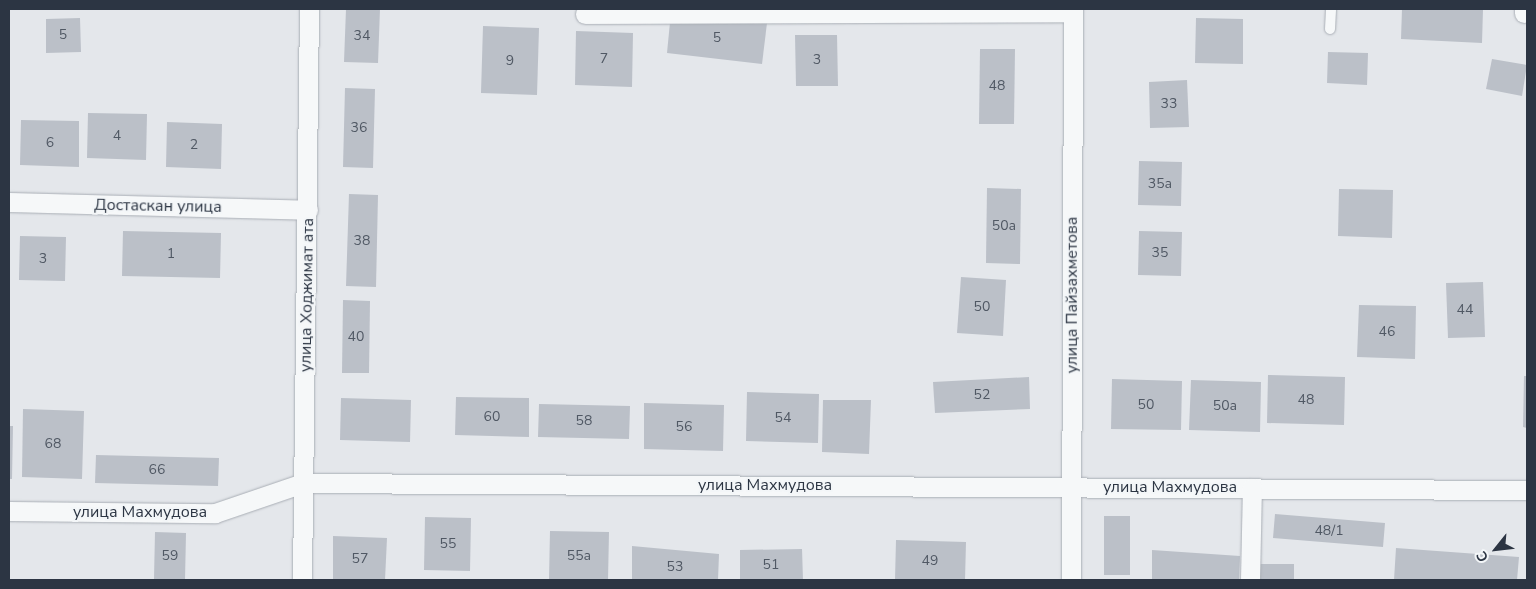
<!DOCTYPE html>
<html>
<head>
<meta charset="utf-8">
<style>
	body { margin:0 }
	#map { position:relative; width:1536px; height:589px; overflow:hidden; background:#e4e7eb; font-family:"Nunito Sans",sans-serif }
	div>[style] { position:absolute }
	.building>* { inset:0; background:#bbc0c8 }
	.roads { filter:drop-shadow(0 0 1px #a9aeb5) drop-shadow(0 0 1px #a9aeb5) }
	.service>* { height:10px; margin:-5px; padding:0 5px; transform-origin:5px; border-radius:5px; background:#f6f8f9 }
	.minor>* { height:19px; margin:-9.5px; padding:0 9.5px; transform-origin:9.5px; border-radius:9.5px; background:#f6f8f9 }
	span { translate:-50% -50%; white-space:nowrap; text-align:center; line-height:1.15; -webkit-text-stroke:4px #f3f6f8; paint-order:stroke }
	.number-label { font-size:14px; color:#505864 }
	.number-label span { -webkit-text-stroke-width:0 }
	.street-label { font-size:16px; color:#2c3543 }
	.frame { position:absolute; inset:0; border:10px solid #2c3543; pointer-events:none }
	.north { position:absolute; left:1471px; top:524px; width:50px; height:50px; -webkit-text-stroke:4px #f3f6f8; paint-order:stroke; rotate:241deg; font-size:14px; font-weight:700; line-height:20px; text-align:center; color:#2c3543 }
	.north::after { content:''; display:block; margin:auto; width:18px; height:22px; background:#2c3543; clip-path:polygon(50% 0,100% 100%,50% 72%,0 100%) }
</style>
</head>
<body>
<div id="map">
	<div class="building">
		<i style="clip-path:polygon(346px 9px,380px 9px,378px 63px,344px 62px)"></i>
		<i style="clip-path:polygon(1402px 9px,1483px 9px,1482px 43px,1401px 39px)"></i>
		<i style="clip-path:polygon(671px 12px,767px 23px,762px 64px,667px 53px)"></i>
		<i style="clip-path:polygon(80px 18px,81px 52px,46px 53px,46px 19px)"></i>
		<i style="clip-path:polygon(1196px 18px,1243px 19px,1243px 64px,1195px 63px)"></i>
		<i style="clip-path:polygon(483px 26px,539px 28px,537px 95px,481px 93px)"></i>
		<i style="clip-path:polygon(576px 31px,633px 33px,632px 87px,575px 85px)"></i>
		<i style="clip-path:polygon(795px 35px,837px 35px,838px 86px,796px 86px)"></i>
		<i style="clip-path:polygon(980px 49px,1015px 49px,1014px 124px,979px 124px)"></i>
		<i style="clip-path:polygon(1328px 52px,1368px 53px,1367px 85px,1327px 83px)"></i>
		<i style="clip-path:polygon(1492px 59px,1527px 65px,1522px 96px,1486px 89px)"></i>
		<i style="clip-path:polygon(1187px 80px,1189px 127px,1150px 128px,1149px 82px)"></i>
		<i style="clip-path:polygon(345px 88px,375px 89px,373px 168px,343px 167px)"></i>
		<i style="clip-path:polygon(88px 113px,147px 114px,146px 160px,87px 158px)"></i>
		<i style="clip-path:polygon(21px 120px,79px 121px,79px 167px,20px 165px)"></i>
		<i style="clip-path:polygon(167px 122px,222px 124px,221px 169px,166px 167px)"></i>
		<i style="clip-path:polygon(1139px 161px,1182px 162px,1181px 206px,1138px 205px)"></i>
		<i style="clip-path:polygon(987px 188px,1021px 189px,1020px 264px,986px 263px)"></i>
		<i style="clip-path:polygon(1339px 189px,1393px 190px,1392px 238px,1338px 236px)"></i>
		<i style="clip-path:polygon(349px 194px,378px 195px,376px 287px,346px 286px)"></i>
		<i style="clip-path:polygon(123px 231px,221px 233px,220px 278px,122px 276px)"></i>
		<i style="clip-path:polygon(1139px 231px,1182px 232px,1181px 276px,1138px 275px)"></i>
		<i style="clip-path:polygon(20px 236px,66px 237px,65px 281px,19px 280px)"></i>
		<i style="clip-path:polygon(961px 277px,1006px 280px,1003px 336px,957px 333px)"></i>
		<i style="clip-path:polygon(1483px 282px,1485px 337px,1448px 338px,1446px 283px)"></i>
		<i style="clip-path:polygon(343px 300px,370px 301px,369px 373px,342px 373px)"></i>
		<i style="clip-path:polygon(1359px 305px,1416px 306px,1415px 359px,1357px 357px)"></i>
		<i style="clip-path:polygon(1268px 375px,1345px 377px,1344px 425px,1267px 423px)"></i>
		<i style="clip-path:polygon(1524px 376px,1527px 376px,1527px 428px,1523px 427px)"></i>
		<i style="clip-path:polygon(1029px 377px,1030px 409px,935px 413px,933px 382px)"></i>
		<i style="clip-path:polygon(1112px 379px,1182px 381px,1181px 430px,1111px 429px)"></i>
		<i style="clip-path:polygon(1191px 380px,1261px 382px,1260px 432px,1189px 430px)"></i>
		<i style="clip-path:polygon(747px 392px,819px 394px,818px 443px,746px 441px)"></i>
		<i style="clip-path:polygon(456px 397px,529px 398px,529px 437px,455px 435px)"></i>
		<i style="clip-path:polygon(341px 398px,411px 400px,410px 442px,340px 440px)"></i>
		<i style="clip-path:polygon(823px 400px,871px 400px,869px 454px,822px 452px)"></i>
		<i style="clip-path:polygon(644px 403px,724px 405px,723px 451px,644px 449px)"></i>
		<i style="clip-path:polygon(539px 404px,630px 406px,629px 439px,538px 437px)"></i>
		<i style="clip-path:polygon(23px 409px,84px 411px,82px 479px,22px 477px)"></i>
		<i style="clip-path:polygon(9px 426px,13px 426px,12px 479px,9px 479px)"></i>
		<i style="clip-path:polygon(96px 455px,219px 458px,218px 486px,95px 483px)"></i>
		<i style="clip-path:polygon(1275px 514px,1385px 523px,1383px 547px,1273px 538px)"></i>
		<i style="clip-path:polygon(1104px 516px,1130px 516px,1130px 575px,1104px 575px)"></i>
		<i style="clip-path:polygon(425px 517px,471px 518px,470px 571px,424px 570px)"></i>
		<i style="clip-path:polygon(550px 531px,609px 532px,608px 580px,549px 580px)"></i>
		<i style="clip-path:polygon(155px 532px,186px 533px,185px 580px,154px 579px)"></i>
		<i style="clip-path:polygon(333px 536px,387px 538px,385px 580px,333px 580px)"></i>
		<i style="clip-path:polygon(896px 540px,966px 542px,965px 580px,895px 580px)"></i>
		<i style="clip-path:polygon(632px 546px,719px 554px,718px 580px,632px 580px)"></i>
		<i style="clip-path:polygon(1396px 548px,1519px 557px,1517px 580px,1394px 580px)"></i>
		<i style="clip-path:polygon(802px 549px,803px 580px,740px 580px,740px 550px)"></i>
		<i style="clip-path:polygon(1152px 550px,1240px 556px,1239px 580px,1152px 580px)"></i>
		<i style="clip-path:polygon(1260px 564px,1294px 564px,1294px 580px,1260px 580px)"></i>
	</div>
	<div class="roads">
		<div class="service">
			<i style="left:1330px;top:29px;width:20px;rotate:-87deg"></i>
		</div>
		<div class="minor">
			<i style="left:1524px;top:9px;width:4px;rotate:90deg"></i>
			<i style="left:585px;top:14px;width:488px;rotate:-0.2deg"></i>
			<i style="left:9px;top:202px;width:299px;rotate:1.5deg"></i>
			<i style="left:9px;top:511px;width:206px;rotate:0.6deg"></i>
			<i style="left:215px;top:513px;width:93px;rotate:-18.8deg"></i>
			<i style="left:303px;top:483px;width:1224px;rotate:0.33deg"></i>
			<i style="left:302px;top:580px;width:571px;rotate:-89.3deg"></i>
			<i style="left:1071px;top:580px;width:571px;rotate:-89.8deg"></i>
			<i style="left:1250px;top:580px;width:92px;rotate:-88.8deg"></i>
		</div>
	</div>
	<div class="number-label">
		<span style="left:63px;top:35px">5</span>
		<span style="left:362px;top:36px">34</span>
		<span style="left:717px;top:38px">5</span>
		<span style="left:604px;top:59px">7</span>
		<span style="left:817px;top:60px">3</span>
		<span style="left:510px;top:61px">9</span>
		<span style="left:997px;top:86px">48</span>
		<span style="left:1169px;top:104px">33</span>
		<span style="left:359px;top:128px">36</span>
		<span style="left:117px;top:136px">4</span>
		<span style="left:50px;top:143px">6</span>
		<span style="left:194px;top:145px">2</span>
		<span style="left:1160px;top:184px">35а</span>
		<span style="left:1004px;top:226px">50а</span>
		<span style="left:362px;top:241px">38</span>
		<span style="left:1160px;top:253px">35</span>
		<span style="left:171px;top:254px">1</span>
		<span style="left:43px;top:259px">3</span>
		<span style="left:982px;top:307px">50</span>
		<span style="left:1465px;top:310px">44</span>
		<span style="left:1387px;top:332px">46</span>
		<span style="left:356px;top:337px">40</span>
		<span style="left:982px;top:395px">52</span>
		<span style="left:1306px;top:400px">48</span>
		<span style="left:1146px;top:405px">50</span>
		<span style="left:1225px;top:406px">50а</span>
		<span style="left:492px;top:417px">60</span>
		<span style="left:783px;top:418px">54</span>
		<span style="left:584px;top:421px">58</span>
		<span style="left:684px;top:427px">56</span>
		<span style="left:53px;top:444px">68</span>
		<span style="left:157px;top:470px">66</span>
		<span style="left:1329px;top:531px">48/1</span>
		<span style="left:448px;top:544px">55</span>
		<span style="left:170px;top:556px">59</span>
		<span style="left:579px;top:556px">55а</span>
		<span style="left:360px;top:559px">57</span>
		<span style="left:930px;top:561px">49</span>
		<span style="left:771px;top:565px">51</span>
		<span style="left:675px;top:567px">53</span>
	</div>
	<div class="street-label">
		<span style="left:158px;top:206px;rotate:1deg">Достаскан улица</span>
		<span style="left:307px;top:295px;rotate:-89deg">улица Ходжимат ата</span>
		<span style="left:1072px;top:295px;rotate:-90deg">улица Пайзахметова</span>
		<span style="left:765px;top:485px">улица Махмудова</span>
		<span style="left:1170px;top:487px">улица Махмудова</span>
		<span style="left:140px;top:512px">улица Махмудова</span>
	</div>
	<div class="frame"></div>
	<div class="north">С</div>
</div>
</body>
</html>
